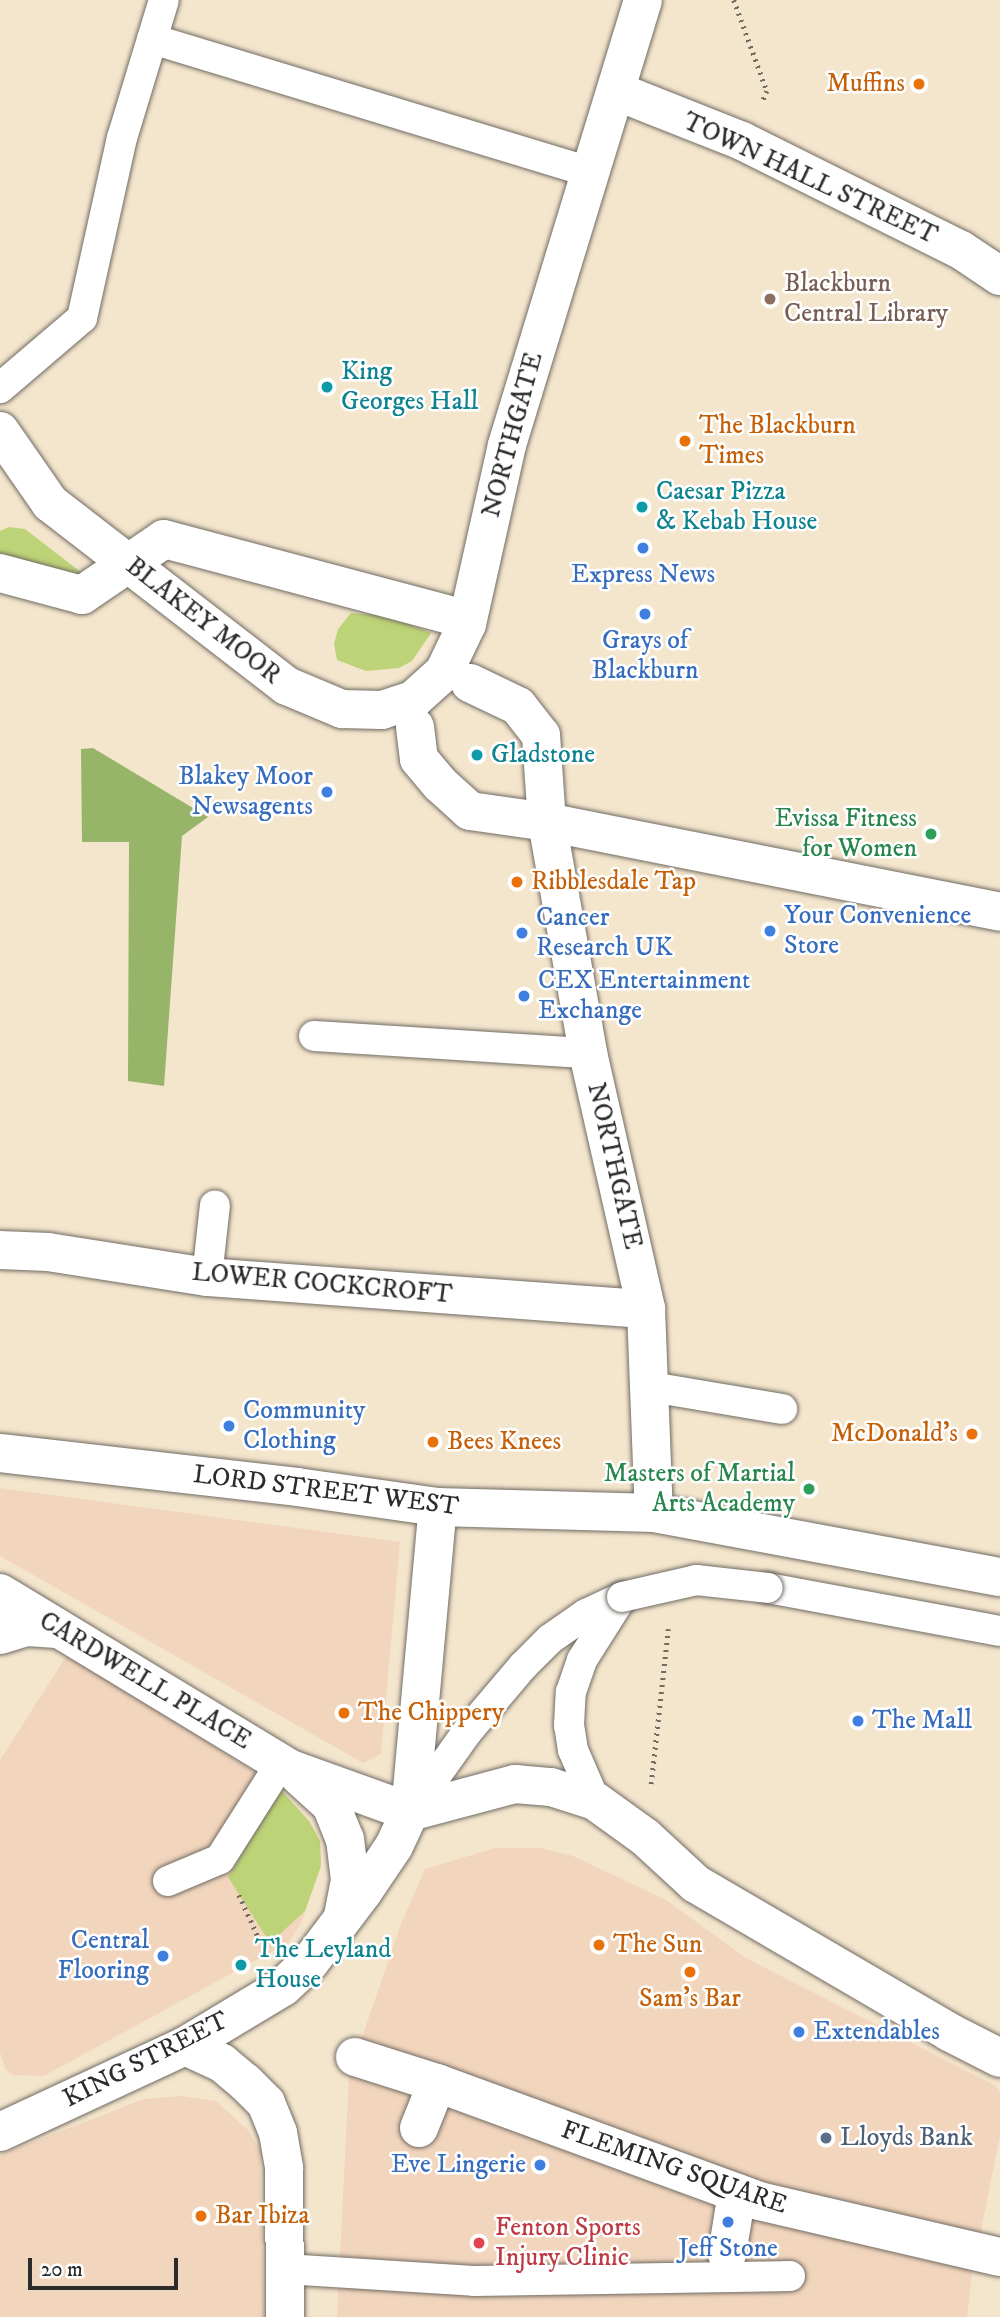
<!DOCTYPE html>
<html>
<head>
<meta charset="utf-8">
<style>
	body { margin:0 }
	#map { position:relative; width:1000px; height:2317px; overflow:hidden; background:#f4e5cd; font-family:"IM FELL DW Pica",serif }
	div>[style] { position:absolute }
	.built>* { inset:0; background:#f2d5bd }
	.green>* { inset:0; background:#bdd377 }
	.forest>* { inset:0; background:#96b568 }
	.path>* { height:4.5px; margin-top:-2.25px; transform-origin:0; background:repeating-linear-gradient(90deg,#716c64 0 2px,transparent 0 7px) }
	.roads { filter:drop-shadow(0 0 2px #716c64) drop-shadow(0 0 2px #716c64) }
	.lane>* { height:30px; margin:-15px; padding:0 15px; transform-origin:15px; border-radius:15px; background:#fff }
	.street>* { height:38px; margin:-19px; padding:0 19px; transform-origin:19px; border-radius:19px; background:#fff }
	.bridges { filter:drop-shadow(0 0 2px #716c64) drop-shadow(0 0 2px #716c64) }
	.lane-bridge>* { height:30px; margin:-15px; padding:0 15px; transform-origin:15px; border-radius:15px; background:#fff }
	.dots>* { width:19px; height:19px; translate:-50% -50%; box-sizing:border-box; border:4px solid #fff; border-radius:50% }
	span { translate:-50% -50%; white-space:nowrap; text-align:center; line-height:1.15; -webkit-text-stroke:5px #fff; paint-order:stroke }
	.food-label { font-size:26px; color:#c56008 }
	.right { translate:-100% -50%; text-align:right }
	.left { translate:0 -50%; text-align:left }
	.street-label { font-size:26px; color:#2b2b2b }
	.education-label { font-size:26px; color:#785e54 }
	.culture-label { font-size:26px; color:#0d838f }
	.shop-label { font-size:26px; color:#366cbe }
	.leisure-label { font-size:26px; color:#27864d }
	.service-label { font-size:26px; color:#4e5e75 }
	.health-label { font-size:26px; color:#be3a42 }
	.scale { position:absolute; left:28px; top:2258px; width:150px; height:32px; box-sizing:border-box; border:4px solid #2b2b2b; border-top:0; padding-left:9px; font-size:21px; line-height:24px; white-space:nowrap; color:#2b2b2b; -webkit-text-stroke:5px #fff; paint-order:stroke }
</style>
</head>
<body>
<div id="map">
	<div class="built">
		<i style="clip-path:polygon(0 1488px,400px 1542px,381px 1754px,363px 1763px,0 1556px)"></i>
		<i style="clip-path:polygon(69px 1652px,281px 1790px,309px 1821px,320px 1841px,321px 1866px,301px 1923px,289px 1942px,44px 2076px,13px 2075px,5px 2069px,0 2052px,0 1760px)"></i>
		<i style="clip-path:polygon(495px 1848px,541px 1848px,573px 1856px,666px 1900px,746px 1958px,996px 2086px,1000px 2093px,1000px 2136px,972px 2275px,967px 2317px,337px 2317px,349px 2075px,401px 1924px,425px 1869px)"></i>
		<i style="clip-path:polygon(181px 2096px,216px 2101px,248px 2130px,260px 2151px,264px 2317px,0 2317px,0 2155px,144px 2099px)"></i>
	</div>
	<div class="green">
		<i style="clip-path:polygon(9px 527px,25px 529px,91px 580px,0 556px,0 531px)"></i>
		<i style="clip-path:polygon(351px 613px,387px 616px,431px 633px,412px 661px,399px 668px,366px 671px,337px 660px,334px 644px,338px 629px)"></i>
		<i style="clip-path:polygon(281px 1790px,309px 1821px,320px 1841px,321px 1866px,305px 1911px,270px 1943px,228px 1877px)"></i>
	</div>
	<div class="forest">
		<i style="clip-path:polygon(93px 748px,208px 817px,182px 836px,164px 1086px,128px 1081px,129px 842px,82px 842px,81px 749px)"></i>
	</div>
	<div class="path">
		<i style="left:734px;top:0;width:97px;rotate:70.1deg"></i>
		<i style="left:767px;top:91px;width:11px;rotate:112deg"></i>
		<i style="left:651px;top:1784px;width:156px;rotate:-83.7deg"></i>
		<i style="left:239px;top:1895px;width:55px;rotate:65.3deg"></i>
	</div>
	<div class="roads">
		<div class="lane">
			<i style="left:152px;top:39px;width:457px;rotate:16.9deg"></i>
			<i style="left:0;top:388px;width:108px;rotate:-40.5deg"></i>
			<i style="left:82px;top:318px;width:184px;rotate:-77.5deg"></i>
			<i style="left:122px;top:138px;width:144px;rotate:-73.1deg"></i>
			<i style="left:314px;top:1036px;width:275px;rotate:3.6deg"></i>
			<i style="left:207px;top:1277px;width:72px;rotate:-83.7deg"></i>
			<i style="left:651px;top:1387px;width:133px;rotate:9.5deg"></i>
			<i style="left:768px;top:1588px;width:236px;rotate:10.5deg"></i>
			<i style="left:595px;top:1801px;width:56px;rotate:-113.3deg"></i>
			<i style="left:573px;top:1750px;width:25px;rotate:-99deg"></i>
			<i style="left:569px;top:1725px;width:33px;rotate:-87deg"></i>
			<i style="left:571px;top:1692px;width:34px;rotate:-71deg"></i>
			<i style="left:582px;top:1660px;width:71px;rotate:-57.7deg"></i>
			<i style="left:410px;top:1812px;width:98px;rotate:-54.5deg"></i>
			<i style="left:467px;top:1732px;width:87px;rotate:-49.7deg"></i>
			<i style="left:523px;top:1666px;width:38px;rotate:-45deg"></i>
			<i style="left:550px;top:1639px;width:44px;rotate:-34.8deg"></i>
			<i style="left:586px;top:1614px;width:40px;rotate:-25deg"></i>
			<i style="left:168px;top:1881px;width:56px;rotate:-22.9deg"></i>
			<i style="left:220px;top:1859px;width:114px;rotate:-57.6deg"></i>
			<i style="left:285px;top:2269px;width:189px;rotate:3.6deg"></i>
			<i style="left:474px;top:2281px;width:316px;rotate:-0.9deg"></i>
		</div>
		<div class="street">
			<i style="left:616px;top:91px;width:136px;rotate:21.6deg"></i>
			<i style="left:742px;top:141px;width:245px;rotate:26.5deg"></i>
			<i style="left:961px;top:250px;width:47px;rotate:33.7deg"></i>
			<i style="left:0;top:431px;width:88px;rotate:55.2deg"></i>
			<i style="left:50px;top:503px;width:299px;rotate:37.7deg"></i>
			<i style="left:287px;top:686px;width:60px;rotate:22.7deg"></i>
			<i style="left:342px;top:709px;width:40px;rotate:1.4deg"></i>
			<i style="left:382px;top:710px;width:33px;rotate:-18deg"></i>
			<i style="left:413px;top:700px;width:42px;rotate:-42.1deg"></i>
			<i style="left:444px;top:672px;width:53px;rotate:-64.4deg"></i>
			<i style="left:467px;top:624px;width:183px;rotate:-77.4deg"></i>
			<i style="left:507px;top:445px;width:465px;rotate:-73deg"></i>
			<i style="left:0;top:573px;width:85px;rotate:15deg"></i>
			<i style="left:82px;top:595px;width:99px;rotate:-34.3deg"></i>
			<i style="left:164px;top:539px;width:304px;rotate:14.9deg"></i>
			<i style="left:458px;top:617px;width:11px;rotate:38deg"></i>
			<i style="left:470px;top:683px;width:53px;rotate:25.6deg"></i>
			<i style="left:518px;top:706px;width:37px;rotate:52deg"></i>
			<i style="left:541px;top:735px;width:87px;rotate:86.1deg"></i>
			<i style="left:547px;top:822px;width:235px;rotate:79.9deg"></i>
			<i style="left:588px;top:1053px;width:262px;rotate:77.2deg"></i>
			<i style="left:646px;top:1309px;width:204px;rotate:87.8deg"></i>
			<i style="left:415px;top:727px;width:32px;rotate:83deg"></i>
			<i style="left:419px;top:759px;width:33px;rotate:50deg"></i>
			<i style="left:440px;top:784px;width:40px;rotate:42deg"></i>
			<i style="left:470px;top:811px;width:78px;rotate:8.1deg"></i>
			<i style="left:547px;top:822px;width:462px;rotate:11.2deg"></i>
			<i style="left:0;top:1250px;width:48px;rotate:2.4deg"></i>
			<i style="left:48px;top:1252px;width:161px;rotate:8.9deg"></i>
			<i style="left:207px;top:1277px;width:440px;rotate:4.2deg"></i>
			<i style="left:0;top:1453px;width:299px;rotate:6.5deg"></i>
			<i style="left:297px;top:1487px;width:142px;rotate:8.1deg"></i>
			<i style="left:438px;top:1507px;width:216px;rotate:1.6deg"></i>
			<i style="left:654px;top:1513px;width:352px;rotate:10.5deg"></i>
			<i style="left:0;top:1593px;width:340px;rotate:31.2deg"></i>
			<i style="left:291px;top:1769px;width:127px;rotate:19.9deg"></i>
			<i style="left:0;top:1635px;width:28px;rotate:-17deg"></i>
			<i style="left:27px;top:1627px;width:30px;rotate:4deg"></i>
			<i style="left:298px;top:1775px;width:45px;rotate:42.3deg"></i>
			<i style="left:331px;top:1805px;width:37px;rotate:68deg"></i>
			<i style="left:345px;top:1839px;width:41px;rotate:83deg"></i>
			<i style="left:350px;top:1880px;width:38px;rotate:101deg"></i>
			<i style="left:410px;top:1812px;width:109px;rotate:-14.9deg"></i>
			<i style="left:515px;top:1784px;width:36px;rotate:5deg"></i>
			<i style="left:551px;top:1787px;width:46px;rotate:17.7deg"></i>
			<i style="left:595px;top:1801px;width:62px;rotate:35.8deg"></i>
			<i style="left:645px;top:1837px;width:69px;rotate:42.7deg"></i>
			<i style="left:696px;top:1884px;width:293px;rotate:30.3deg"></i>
			<i style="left:949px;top:2032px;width:57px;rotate:27deg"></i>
			<i style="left:185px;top:2046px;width:41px;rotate:24.7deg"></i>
			<i style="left:222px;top:2063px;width:30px;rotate:40deg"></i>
			<i style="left:245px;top:2082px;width:30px;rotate:45deg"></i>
			<i style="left:266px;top:2103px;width:32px;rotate:68deg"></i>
			<i style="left:278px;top:2133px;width:36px;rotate:80deg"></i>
			<i style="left:284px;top:2168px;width:149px;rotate:89.6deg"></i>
			<i style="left:355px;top:2057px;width:86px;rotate:17.6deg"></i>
			<i style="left:437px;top:2083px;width:343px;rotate:20.1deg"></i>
			<i style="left:759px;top:2201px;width:247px;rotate:13.1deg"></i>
			<i style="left:419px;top:2128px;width:48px;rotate:-68.2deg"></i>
			<i style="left:0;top:2132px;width:204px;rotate:-24.9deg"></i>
			<i style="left:185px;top:2046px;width:114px;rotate:-31deg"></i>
			<i style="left:283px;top:1987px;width:37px;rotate:-43deg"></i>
			<i style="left:310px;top:1962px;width:88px;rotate:-52.9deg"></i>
			<i style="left:363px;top:1892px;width:55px;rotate:-56deg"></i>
			<i style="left:394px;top:1846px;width:38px;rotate:-65deg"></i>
			<i style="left:410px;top:1812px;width:306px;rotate:-84.8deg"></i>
			<i style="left:727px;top:2254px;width:62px;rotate:-80.7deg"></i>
		</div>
	</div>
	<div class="bridges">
		<div class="lane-bridge">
			<i style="left:622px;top:1597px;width:76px;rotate:-12.9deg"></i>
			<i style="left:696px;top:1580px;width:72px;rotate:6.3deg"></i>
		</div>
	</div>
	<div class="dots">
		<i style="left:919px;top:84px;background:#e8710a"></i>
		<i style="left:770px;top:299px;background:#8d6e63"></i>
		<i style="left:327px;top:387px;background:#0f9aa8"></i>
		<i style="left:685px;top:441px;background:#e8710a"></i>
		<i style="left:642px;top:507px;background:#0f9aa8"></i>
		<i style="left:643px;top:548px;background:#3f7fe0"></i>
		<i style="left:645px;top:614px;background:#3f7fe0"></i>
		<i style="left:477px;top:755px;background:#0f9aa8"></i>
		<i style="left:327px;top:792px;background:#3f7fe0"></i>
		<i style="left:931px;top:834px;background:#2e9e5b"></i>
		<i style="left:517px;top:882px;background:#e8710a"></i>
		<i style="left:770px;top:931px;background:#3f7fe0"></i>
		<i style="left:522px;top:933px;background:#3f7fe0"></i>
		<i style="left:524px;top:996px;background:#3f7fe0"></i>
		<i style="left:229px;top:1426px;background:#3f7fe0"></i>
		<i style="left:972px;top:1434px;background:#e8710a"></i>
		<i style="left:433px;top:1442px;background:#e8710a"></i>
		<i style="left:809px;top:1489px;background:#2e9e5b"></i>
		<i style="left:344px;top:1713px;background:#e8710a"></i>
		<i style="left:858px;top:1721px;background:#3f7fe0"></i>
		<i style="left:599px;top:1945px;background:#e8710a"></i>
		<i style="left:163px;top:1956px;background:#3f7fe0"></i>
		<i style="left:241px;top:1965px;background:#0f9aa8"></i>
		<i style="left:690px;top:1972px;background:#e8710a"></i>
		<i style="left:799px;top:2032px;background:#3f7fe0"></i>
		<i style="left:826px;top:2138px;background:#5c6f8a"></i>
		<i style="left:540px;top:2165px;background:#3f7fe0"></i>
		<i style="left:201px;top:2216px;background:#e8710a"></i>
		<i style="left:728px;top:2222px;background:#3f7fe0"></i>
		<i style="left:479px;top:2243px;background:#e0444e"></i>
	</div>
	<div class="food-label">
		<span class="right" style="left:905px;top:84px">Muffins</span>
		<span class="left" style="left:699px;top:441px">The Blackburn<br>Times</span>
		<span class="left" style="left:531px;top:882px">Ribblesdale Tap</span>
		<span class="right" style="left:958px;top:1434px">McDonald's</span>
		<span class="left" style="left:447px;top:1442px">Bees Knees</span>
		<span class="left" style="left:358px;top:1713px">The Chippery</span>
		<span class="left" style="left:613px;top:1945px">The Sun</span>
		<span style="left:690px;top:1999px">Sam's Bar</span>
		<span class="left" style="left:215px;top:2216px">Bar Ibiza</span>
	</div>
	<div class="street-label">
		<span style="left:810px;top:179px;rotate:25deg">TOWN HALL STREET</span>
		<span style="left:513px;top:435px;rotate:-75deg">NORTHGATE</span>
		<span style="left:203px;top:621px;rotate:38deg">BLAKEY MOOR</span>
		<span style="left:614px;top:1166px;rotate:77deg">NORTHGATE</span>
		<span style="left:322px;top:1284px;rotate:5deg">LOWER COCKCROFT</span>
		<span style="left:326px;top:1491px;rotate:7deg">LORD STREET WEST</span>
		<span style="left:145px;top:1681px;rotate:31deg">CARDWELL PLACE</span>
		<span style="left:146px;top:2060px;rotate:-27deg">KING STREET</span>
		<span style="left:674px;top:2168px;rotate:19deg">FLEMING SQUARE</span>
	</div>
	<div class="education-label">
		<span class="left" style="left:784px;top:299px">Blackburn<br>Central Library</span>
	</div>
	<div class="culture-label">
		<span class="left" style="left:341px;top:387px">King<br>Georges Hall</span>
		<span class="left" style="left:656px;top:507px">Caesar Pizza<br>&amp; Kebab House</span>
		<span class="left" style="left:491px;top:755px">Gladstone</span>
		<span class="left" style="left:255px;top:1965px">The Leyland<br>House</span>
	</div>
	<div class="shop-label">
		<span style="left:643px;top:575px">Express News</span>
		<span style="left:645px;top:656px">Grays of<br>Blackburn</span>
		<span class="right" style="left:313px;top:792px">Blakey Moor<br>Newsagents</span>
		<span class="left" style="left:784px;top:931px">Your Convenience<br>Store</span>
		<span class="left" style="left:536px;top:933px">Cancer<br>Research UK</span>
		<span class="left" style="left:538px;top:996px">CEX Entertainment<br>Exchange</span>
		<span class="left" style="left:243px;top:1426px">Community<br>Clothing</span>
		<span class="left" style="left:872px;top:1721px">The Mall</span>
		<span class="right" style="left:149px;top:1956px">Central<br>Flooring</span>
		<span class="left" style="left:813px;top:2032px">Extendables</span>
		<span class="right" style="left:526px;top:2165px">Eve Lingerie</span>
		<span style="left:728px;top:2249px">Jeff Stone</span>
	</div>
	<div class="leisure-label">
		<span class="right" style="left:917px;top:834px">Evissa Fitness<br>for Women</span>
		<span class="right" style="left:795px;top:1489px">Masters of Martial<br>Arts Academy</span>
	</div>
	<div class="service-label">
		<span class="left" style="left:840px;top:2138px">Lloyds Bank</span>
	</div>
	<div class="health-label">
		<span class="left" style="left:495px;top:2243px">Fenton Sports<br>Injury Clinic</span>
	</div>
	<div class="scale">20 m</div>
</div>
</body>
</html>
